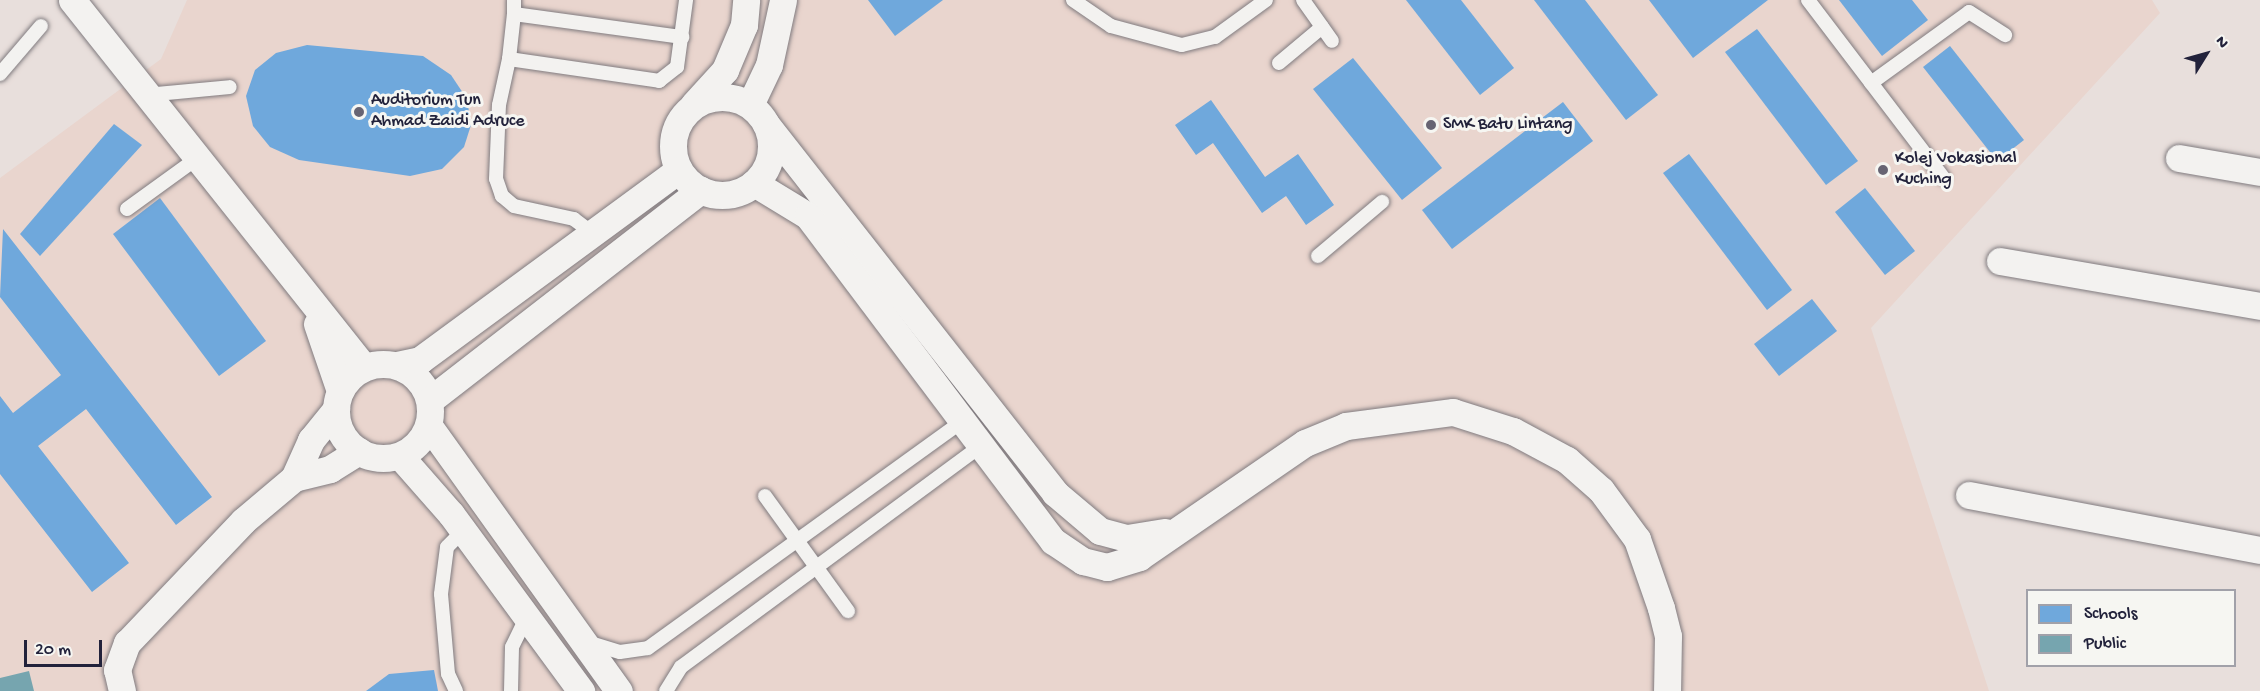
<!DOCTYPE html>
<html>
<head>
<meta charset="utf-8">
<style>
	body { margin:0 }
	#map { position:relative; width:2260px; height:691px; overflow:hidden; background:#e8dfdc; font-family:"Gochi Hand",sans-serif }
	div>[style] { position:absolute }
	.built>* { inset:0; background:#e9d5ce }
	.schools>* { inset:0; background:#6fa8dc }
	.public>* { inset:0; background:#76a5af }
	.roads { filter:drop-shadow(0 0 2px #807b7f) drop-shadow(0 0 2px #807b7f) }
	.lane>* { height:14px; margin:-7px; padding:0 7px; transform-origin:7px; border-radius:7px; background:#f3f2f0 }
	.street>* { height:27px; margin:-13.5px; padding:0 13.5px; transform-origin:13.5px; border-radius:13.5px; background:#f3f2f0 }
	.street>.ring { margin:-13.5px; padding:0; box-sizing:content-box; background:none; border:27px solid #f3f2f0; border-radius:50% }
	.dots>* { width:16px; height:16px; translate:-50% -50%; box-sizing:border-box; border:3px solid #f6f6f2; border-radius:50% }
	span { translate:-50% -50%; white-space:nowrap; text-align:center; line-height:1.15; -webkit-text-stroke:6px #f6f6f2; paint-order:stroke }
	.poi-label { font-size:18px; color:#22223b }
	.left { translate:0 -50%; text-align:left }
	.legend { position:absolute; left:2026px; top:589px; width:210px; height:78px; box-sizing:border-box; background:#f6f6f2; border:2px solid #a1a1a9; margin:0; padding:8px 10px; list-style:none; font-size:18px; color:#22223b }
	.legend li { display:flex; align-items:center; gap:12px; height:30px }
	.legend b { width:30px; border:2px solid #a1a1a9 }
	.north { position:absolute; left:2176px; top:24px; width:60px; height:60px; -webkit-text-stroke:4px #f6f6f2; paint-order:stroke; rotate:53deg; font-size:16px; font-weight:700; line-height:24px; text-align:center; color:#22223b }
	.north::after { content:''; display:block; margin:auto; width:21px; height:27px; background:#22223b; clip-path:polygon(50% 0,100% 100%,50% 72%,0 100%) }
	.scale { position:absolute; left:24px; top:640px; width:78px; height:27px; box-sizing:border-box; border:3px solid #22223b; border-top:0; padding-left:8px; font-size:18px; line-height:21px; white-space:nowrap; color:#22223b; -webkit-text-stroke:4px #f6f6f2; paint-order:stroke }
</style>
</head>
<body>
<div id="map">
	<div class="built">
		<i style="clip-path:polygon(187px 0,2152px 0,2160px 13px,1871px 328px,1989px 691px,0 691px,0 178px,161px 59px)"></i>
	</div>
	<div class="schools">
		<i style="clip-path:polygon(868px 0,943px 0,895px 36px)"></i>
		<i style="clip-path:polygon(1406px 0,1461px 0,1514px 68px,1480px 95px)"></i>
		<i style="clip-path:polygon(1534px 0,1585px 0,1658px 95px,1626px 120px)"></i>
		<i style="clip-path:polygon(1649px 0,1768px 0,1693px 58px)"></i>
		<i style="clip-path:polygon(1839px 0,1912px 0,1928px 20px,1882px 56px)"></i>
		<i style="clip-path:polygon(1757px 29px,1858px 161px,1826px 185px,1725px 52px)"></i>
		<i style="clip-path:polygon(307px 45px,423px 56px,451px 75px,467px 99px,471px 125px,464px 147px,442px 169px,410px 176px,299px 160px,270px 147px,253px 126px,246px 96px,255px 70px,276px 53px)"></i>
		<i style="clip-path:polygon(1950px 46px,2024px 140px,1997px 161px,1923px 67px)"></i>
		<i style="clip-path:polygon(1353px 58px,1442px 168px,1402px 200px,1313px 89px)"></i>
		<i style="clip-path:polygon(1211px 100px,1265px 177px,1298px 154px,1334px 205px,1306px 225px,1286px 196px,1262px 213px,1213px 143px,1196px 155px,1175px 125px)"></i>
		<i style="clip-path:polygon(1563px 102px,1593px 141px,1452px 249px,1422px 210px)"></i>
		<i style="clip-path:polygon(114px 124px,142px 145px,40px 256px,20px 234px)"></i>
		<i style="clip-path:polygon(1689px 154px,1792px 290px,1767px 310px,1663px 173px)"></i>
		<i style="clip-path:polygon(1865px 188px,1915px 251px,1885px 275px,1835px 212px)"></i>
		<i style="clip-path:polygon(160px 198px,266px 341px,219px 376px,113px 234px)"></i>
		<i style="clip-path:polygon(3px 229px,212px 497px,176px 525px,86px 409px,38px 446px,129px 563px,92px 592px,0 474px,0 396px,13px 413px,61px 375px,0 297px)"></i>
		<i style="clip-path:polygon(1812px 299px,1837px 331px,1779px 376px,1754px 344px)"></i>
		<i style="clip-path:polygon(434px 670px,438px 691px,366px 691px,389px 674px)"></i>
	</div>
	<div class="public">
		<i style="clip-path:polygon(29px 671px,34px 691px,0 691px,0 678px)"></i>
	</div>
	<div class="roads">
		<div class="lane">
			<i style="left:514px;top:0;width:14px;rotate:90deg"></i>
			<i style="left:514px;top:14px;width:170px;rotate:7.8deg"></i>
			<i style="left:1073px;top:0;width:46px;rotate:34.4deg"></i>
			<i style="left:1111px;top:26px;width:73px;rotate:15deg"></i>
			<i style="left:1182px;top:45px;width:34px;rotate:-14deg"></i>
			<i style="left:1215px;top:37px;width:63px;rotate:-36deg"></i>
			<i style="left:1303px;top:0;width:50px;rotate:54.7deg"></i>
			<i style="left:1808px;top:0;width:223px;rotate:52.7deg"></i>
			<i style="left:509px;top:59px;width:45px;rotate:-83.7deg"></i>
			<i style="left:1279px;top:63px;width:56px;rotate:-39.9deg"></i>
			<i style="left:0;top:74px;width:63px;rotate:-49.5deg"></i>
			<i style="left:1871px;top:83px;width:121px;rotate:-35.9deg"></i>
			<i style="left:1969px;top:12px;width:43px;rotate:32.6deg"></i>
			<i style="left:146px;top:95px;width:84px;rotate:-5.4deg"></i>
			<i style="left:127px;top:209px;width:85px;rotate:-35.9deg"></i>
			<i style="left:595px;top:235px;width:26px;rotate:-143deg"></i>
			<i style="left:574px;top:219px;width:61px;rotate:-167.8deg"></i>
			<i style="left:514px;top:206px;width:16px;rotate:-140deg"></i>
			<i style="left:502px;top:196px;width:18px;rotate:-109deg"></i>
			<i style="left:496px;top:179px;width:74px;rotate:-87.7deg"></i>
			<i style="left:499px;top:105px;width:47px;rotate:-77.7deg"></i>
			<i style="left:509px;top:59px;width:152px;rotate:8.3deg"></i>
			<i style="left:659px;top:81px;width:23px;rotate:-38deg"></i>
			<i style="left:677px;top:67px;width:68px;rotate:-82.3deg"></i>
			<i style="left:1318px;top:256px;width:84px;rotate:-40.2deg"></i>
			<i style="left:765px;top:496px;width:142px;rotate:54.2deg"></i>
			<i style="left:587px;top:642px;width:34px;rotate:17deg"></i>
			<i style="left:620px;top:652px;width:28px;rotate:-8deg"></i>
			<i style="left:648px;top:648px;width:391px;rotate:-35.8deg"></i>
			<i style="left:456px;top:691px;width:19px;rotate:-115deg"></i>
			<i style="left:448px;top:674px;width:80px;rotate:-95deg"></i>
			<i style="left:441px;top:594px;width:47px;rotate:-82.7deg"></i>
			<i style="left:447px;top:547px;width:23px;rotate:-45deg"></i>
			<i style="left:511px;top:691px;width:44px;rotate:-88.7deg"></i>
			<i style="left:512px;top:647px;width:34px;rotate:-64deg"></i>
			<i style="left:666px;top:691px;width:28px;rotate:-58deg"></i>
			<i style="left:681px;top:667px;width:376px;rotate:-36.4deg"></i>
		</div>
		<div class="street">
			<i style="left:72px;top:0;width:469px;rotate:51.5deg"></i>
			<i class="ring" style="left:673px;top:97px;width:71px;height:71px"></i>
			<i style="left:694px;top:104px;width:46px;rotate:-47.6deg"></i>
			<i style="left:725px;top:70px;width:49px;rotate:-67.1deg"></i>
			<i style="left:744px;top:25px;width:25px;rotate:-85deg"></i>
			<i style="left:750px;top:105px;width:44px;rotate:-64.6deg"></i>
			<i style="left:769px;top:65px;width:66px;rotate:-77.8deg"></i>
			<i style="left:766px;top:124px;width:469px;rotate:51.9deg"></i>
			<i style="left:1055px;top:493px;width:59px;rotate:40.2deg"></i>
			<i style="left:1100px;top:531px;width:28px;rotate:15deg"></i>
			<i style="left:1127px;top:538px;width:39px;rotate:-9deg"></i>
			<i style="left:2179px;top:158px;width:82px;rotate:9.8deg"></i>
			<i style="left:754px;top:183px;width:63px;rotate:31.4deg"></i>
			<i style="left:808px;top:216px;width:407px;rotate:53deg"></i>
			<i style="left:1053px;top:541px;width:36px;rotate:34deg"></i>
			<i style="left:1083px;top:561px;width:25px;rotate:14deg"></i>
			<i style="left:1107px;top:567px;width:34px;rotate:-17deg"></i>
			<i style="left:1139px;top:557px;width:201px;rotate:-34.5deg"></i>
			<i style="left:1305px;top:443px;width:44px;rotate:-22.5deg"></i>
			<i style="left:1346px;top:426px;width:108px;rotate:-7.5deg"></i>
			<i style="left:1453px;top:412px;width:63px;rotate:17.6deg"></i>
			<i style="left:1513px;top:431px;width:61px;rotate:28.2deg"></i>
			<i style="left:1567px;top:460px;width:45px;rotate:41.4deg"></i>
			<i style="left:1601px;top:490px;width:61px;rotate:53.7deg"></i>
			<i style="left:1637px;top:539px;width:73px;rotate:70.8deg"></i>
			<i style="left:1661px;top:608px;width:29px;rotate:76deg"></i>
			<i style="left:1668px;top:636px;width:55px;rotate:91deg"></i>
			<i style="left:2000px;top:261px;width:264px;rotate:9.8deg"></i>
			<i style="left:317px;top:324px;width:71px;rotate:71.1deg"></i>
			<i class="ring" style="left:336px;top:364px;width:67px;height:67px"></i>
			<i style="left:397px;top:365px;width:24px;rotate:-12deg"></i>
			<i style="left:420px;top:360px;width:321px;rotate:-36.3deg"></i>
			<i style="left:430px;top:400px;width:343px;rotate:-37.8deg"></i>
			<i style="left:429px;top:426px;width:326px;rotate:54.4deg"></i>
			<i style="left:400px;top:456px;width:77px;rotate:48.7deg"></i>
			<i style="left:451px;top:514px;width:220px;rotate:53.7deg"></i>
			<i style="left:294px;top:478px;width:37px;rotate:-14deg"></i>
			<i style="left:330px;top:469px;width:34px;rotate:-32deg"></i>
			<i style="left:1969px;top:495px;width:296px;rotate:10.7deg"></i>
			<i style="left:122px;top:691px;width:22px;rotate:-103deg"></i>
			<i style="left:117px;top:670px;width:29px;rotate:-70deg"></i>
			<i style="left:127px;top:643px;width:168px;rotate:-46.4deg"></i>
			<i style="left:243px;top:521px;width:67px;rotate:-40.1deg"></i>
			<i style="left:294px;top:478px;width:42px;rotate:-65.9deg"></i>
			<i style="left:311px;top:440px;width:40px;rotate:-51deg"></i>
		</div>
	</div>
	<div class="dots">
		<i style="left:359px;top:112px;background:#676473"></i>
		<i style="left:1431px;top:125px;background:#676473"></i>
		<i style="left:1883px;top:170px;background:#676473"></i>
	</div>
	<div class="poi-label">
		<span class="left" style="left:371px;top:112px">Auditorium Tun<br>Ahmad Zaidi Adruce</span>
		<span class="left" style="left:1443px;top:125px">SMK Batu Lintang</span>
		<span class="left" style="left:1895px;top:170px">Kolej Vokasional<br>Kuching</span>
	</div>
	<ul class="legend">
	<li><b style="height:16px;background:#6fa8dc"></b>Schools</li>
	<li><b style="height:16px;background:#76a5af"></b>Public</li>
	</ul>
	<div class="north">N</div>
	<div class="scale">20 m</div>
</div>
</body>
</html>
